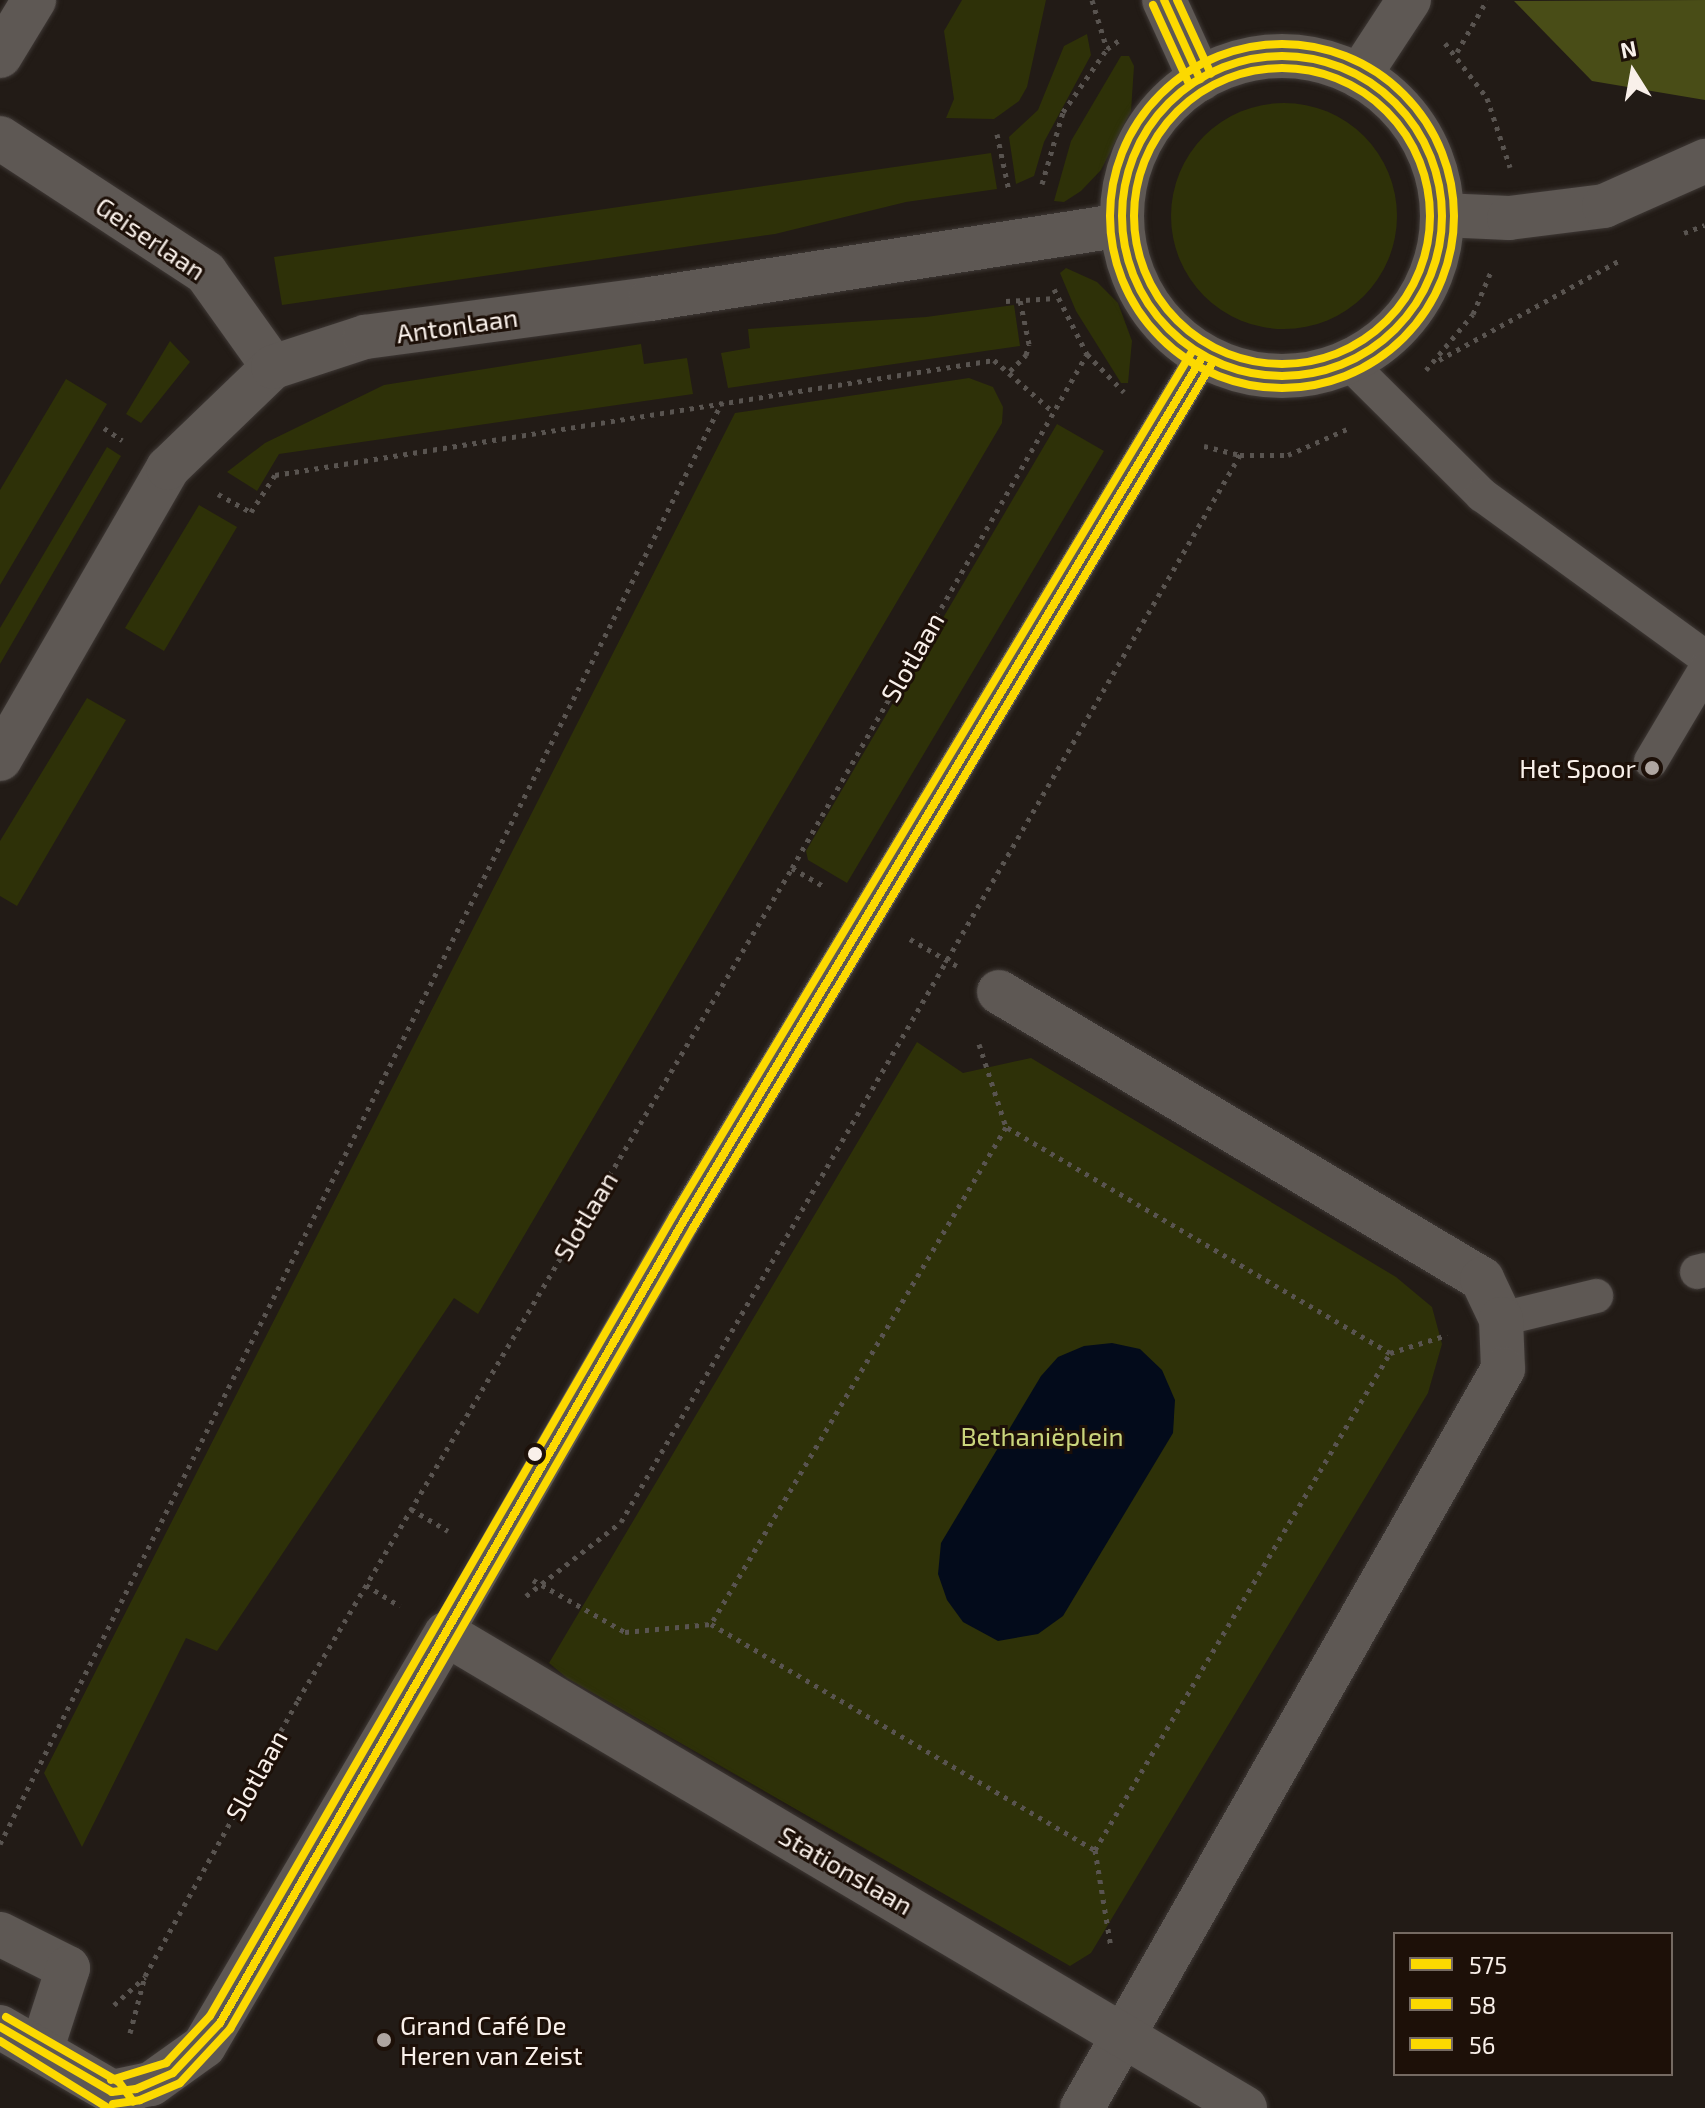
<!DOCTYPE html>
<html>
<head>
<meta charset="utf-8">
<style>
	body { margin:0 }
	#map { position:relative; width:1705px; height:2108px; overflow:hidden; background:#221b16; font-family:"Exo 2",sans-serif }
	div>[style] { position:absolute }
	.green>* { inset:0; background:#2e3108 }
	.round { border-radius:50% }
	.forest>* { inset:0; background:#494d17 }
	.water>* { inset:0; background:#030b1b }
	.path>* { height:5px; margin-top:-2.5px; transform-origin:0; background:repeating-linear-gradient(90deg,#595450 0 4px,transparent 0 10px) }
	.roads { filter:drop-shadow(0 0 2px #3e3835) drop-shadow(0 0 2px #3e3835) }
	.lane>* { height:34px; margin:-17px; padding:0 17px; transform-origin:17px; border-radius:17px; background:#5e5854 }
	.street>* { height:44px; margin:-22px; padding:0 22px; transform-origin:22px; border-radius:22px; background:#5e5854 }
	.street>.ring { margin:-22px; padding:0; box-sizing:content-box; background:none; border:44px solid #5e5854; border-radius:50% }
	.bus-1>* { height:8px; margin:-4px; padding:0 4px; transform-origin:4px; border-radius:4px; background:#fcd900 }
	.bus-1>.ring { margin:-4px; padding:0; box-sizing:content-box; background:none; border:8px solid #fcd900; border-radius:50% }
	.bus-2>* { height:8px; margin:-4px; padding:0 4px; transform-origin:4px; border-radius:4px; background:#fcd900 }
	.bus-2>.ring { margin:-4px; padding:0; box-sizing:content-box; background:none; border:8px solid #fcd900; border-radius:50% }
	.bus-3>* { height:8px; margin:-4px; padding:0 4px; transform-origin:4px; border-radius:4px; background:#fcd900 }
	.bus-3>.ring { margin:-4px; padding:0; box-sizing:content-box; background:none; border:8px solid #fcd900; border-radius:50% }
	.dots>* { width:22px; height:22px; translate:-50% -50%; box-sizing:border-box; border:4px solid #1d1008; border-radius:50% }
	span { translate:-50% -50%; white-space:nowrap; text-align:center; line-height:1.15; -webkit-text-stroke:6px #1d1008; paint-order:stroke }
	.street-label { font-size:26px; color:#f9f0ea }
	.poi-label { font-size:26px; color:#f9f0ea }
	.right { translate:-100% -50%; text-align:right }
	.left { translate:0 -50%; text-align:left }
	.park-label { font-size:26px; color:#cad57c }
	.legend { position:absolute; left:1393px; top:1932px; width:280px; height:144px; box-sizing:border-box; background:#1d1008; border:2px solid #756a62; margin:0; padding:10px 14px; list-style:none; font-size:24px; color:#f9f0ea }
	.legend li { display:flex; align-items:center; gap:16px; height:40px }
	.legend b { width:40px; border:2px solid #756a62 }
	.north { position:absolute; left:1593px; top:32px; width:80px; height:80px; -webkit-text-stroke:6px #1d1008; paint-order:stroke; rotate:349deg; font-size:22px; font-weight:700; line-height:32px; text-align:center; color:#f9f0ea }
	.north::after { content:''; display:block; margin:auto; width:28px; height:36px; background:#f9f0ea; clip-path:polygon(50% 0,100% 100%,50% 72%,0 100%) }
</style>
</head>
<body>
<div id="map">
	<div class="green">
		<i style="clip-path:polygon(962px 0,1046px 0,1027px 87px,1019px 101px,994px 119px,946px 118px,954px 99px,944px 31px)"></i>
		<i style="clip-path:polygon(1087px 34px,1091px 55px,1044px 142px,1034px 176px,1016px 184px,1009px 137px,1038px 110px,1064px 46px)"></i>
		<i style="clip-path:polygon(1121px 56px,1129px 56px,1134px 66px,1131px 111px,1101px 170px,1081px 191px,1064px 202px,1054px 201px,1071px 141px)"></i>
		<i class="round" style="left:1171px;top:103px;width:226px;height:226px"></i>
		<i style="clip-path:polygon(991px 153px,997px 189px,906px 202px,775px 234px,282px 305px,274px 257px)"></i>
		<i style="clip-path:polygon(1066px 268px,1097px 282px,1118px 303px,1132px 341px,1128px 383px,1121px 383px,1076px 311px,1060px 273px)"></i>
		<i style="clip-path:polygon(1014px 305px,1020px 346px,728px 388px,721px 353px,750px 348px,748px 329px,926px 317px)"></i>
		<i style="clip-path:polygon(170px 341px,190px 362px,141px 423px,126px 414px)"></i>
		<i style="clip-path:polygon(641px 344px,644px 364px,687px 358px,693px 394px,279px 454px,257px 491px,227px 472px,265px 443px,384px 385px)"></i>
		<i style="clip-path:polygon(969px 378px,993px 387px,1003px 407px,1002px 423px,478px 1314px,454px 1298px,217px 1651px,186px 1638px,82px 1847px,44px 1773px,735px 413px)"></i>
		<i style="clip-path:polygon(66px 379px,107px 404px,0 585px,0 490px)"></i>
		<i style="clip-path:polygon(1057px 424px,1104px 451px,847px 883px,808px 860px,806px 851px)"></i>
		<i style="clip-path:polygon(107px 447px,121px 456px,0 664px,0 628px)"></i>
		<i style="clip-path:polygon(199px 505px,237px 527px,164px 651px,125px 628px)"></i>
		<i style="clip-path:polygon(87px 698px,126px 720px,17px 906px,0 896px,0 841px)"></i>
		<i style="clip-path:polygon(917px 1042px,963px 1073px,1031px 1058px,1396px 1277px,1432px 1307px,1442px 1344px,1428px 1393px,1091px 1953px,1070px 1966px,567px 1678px,549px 1663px)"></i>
	</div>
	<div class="forest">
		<i style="clip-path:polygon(1705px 0,1705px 100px,1592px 81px,1514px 1px)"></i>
	</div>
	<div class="water">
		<i style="clip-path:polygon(1112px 1343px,1140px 1349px,1162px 1370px,1175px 1400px,1173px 1433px,1063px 1616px,1038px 1634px,998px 1641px,963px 1622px,947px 1600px,938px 1574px,941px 1543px,1041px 1376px,1058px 1357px,1084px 1346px)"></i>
	</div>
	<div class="path">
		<i style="left:1092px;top:0;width:51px;rotate:73deg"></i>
		<i style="left:1445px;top:43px;width:69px;rotate:52.6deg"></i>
		<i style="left:1487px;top:98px;width:73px;rotate:71.6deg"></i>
		<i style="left:1457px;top:52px;width:60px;rotate:-60deg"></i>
		<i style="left:997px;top:134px;width:58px;rotate:78.1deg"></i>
		<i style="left:1042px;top:184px;width:75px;rotate:-73.7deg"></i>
		<i style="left:1063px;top:112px;width:77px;rotate:-55.1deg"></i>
		<i style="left:1107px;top:49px;width:19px;rotate:-36deg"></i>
		<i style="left:1684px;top:233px;width:22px;rotate:-21deg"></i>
		<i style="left:1054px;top:289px;width:73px;rotate:63.1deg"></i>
		<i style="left:1087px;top:354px;width:53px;rotate:45.8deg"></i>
		<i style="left:1006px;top:301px;width:50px;rotate:-3.4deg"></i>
		<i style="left:1439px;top:360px;width:207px;rotate:-28.9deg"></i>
		<i style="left:1426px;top:370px;width:73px;rotate:-50deg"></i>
		<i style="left:1473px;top:314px;width:49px;rotate:-67.1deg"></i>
		<i style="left:1010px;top:371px;width:23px;rotate:-45deg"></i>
		<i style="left:1026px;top:355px;width:11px;rotate:-75deg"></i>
		<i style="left:1029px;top:344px;width:45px;rotate:-101.6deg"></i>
		<i style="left:104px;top:428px;width:22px;rotate:34deg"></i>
		<i style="left:1204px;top:446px;width:37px;rotate:14deg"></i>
		<i style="left:1240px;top:455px;width:48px"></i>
		<i style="left:1288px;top:455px;width:64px;rotate:-23.8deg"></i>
		<i style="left:218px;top:494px;width:38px;rotate:29deg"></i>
		<i style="left:251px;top:512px;width:44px;rotate:-57deg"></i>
		<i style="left:275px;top:475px;width:728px;rotate:-9.09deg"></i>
		<i style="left:994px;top:360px;width:76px;rotate:41.3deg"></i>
		<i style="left:792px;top:868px;width:39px;rotate:30deg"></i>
		<i style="left:910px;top:939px;width:54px;rotate:29.9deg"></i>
		<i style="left:979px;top:1044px;width:87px;rotate:72deg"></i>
		<i style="left:1390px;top:1353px;width:446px;rotate:-149.5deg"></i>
		<i style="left:1006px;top:1127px;width:578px;rotate:120.69deg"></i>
		<i style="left:711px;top:1624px;width:446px;rotate:30.5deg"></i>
		<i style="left:1095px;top:1850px;width:578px;rotate:-59.31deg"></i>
		<i style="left:1390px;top:1353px;width:60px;rotate:-17.5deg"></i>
		<i style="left:411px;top:1509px;width:43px;rotate:30.7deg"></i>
		<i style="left:533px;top:1580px;width:106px;rotate:29.5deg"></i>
		<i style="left:625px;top:1632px;width:86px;rotate:-5.3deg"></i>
		<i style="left:366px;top:1585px;width:40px;rotate:32deg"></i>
		<i style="left:526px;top:1596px;width:120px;rotate:-37.9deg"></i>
		<i style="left:621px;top:1522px;width:1234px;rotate:-59.88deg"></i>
		<i style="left:0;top:1844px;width:1613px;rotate:-63.4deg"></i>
		<i style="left:1095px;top:1850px;width:99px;rotate:80.7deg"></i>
		<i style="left:114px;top:2005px;width:42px;rotate:-42.1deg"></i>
		<i style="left:130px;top:2033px;width:59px;rotate:-75.3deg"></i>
		<i style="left:145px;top:1976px;width:316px;rotate:-61deg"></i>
		<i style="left:298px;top:1700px;width:968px;rotate:-59.3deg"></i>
		<i style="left:792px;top:868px;width:593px;rotate:-60.15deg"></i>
	</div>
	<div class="roads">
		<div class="lane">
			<i style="left:1348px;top:362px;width:189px;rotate:44.8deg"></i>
			<i style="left:1482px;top:495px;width:276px;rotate:36deg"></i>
			<i style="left:1651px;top:761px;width:106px;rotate:-59.3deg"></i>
			<i style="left:1697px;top:1272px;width:8px;rotate:-14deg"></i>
			<i style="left:1501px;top:1319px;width:98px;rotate:-13.6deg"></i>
			<i style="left:446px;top:1634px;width:475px;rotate:-60.1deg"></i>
			<i style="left:683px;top:1222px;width:1010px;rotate:-59.02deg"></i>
		</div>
		<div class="street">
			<i style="left:1164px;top:0;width:87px;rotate:65.5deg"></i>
			<i style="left:0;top:56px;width:66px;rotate:-58.7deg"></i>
			<i class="ring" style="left:1122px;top:56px;width:276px;height:276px"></i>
			<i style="left:1359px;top:76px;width:91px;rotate:-56.7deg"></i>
			<i style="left:0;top:138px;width:246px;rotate:33.2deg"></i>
			<i style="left:206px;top:273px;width:115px;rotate:54.5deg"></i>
			<i style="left:1442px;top:215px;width:67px;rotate:2.6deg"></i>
			<i style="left:1509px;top:218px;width:96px;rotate:-7.2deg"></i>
			<i style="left:1604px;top:206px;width:111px;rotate:-24deg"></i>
			<i style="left:0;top:759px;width:336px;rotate:-60deg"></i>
			<i style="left:168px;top:468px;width:146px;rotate:-43.9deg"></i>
			<i style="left:273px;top:367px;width:97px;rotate:-18.1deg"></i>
			<i style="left:365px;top:337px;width:288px;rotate:-7.6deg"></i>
			<i style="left:650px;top:299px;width:477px;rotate:-8.9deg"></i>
			<i style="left:999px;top:992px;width:562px;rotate:30.72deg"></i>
			<i style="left:1482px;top:1279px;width:44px;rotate:64.6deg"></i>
			<i style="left:1501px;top:1319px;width:50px;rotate:87.7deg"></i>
			<i style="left:1503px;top:1369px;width:851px;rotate:119.67deg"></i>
			<i style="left:0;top:1934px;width:76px;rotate:26.6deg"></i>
			<i style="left:68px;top:1968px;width:87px;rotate:108deg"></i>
			<i style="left:0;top:2027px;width:129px;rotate:30.1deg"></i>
			<i style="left:112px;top:2092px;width:19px;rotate:55deg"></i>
			<i style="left:112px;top:2092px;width:40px;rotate:-12deg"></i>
			<i style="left:151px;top:2084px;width:65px;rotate:-35.6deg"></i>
			<i style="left:204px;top:2046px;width:478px;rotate:-59.6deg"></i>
			<i style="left:446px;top:1634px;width:929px;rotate:30.68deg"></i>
		</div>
	</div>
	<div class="bus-1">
		<i style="left:1164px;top:0;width:87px;rotate:65.5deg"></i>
		<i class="ring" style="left:1122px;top:56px;width:312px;height:312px"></i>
		<i style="left:0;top:2027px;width:129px;rotate:30.1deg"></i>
		<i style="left:112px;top:2092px;width:24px;rotate:-7deg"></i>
		<i style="left:136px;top:2089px;width:40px;rotate:-23.4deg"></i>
		<i style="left:173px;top:2073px;width:69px;rotate:-46.8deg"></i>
		<i style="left:220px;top:2023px;width:925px;rotate:-59.97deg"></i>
		<i style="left:683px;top:1222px;width:1010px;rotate:-59.02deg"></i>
	</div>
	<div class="bus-2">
		<i style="left:1153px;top:5px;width:87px;rotate:65.5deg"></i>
		<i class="ring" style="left:1110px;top:44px;width:336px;height:336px"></i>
		<i style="left:0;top:2041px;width:127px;rotate:31.8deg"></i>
		<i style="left:113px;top:2104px;width:27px;rotate:-8deg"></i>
		<i style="left:140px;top:2100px;width:43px;rotate:-23deg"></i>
		<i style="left:180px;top:2083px;width:74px;rotate:-47.2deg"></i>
		<i style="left:230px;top:2029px;width:925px;rotate:-59.97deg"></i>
		<i style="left:693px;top:1228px;width:1010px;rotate:-59.02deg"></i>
	</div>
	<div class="bus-3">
		<i style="left:1177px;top:0;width:81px;rotate:65.3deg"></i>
		<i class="ring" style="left:1134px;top:68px;width:288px;height:288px"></i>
		<i style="left:6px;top:2017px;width:130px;rotate:29.9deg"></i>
		<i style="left:119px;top:2082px;width:24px;rotate:54deg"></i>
		<i style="left:111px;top:2080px;width:58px;rotate:-17.2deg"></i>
		<i style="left:166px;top:2063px;width:64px;rotate:-46.9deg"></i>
		<i style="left:210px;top:2016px;width:924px;rotate:-59.94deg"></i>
		<i style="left:673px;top:1216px;width:1010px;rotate:-59.02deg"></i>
	</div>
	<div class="dots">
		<i style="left:1652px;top:768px;background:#aea5a0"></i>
		<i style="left:535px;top:1454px;background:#f9f0ea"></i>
		<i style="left:384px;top:2040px;background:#aea5a0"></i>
	</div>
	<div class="street-label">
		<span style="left:151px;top:238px;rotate:34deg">Geiserlaan</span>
		<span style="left:457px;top:325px;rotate:-8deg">Antonlaan</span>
		<span style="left:912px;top:657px;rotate:-60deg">Slotlaan</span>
		<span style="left:585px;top:1216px;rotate:-59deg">Slotlaan</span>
		<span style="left:256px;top:1775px;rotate:-61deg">Slotlaan</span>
		<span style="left:846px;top:1870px;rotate:30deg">Stationslaan</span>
	</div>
	<div class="poi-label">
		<span class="right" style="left:1636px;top:768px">Het Spoor</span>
		<span class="left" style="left:400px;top:2040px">Grand Café De<br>Heren van Zeist</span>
	</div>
	<div class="park-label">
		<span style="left:1042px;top:1436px">Bethaniëplein</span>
	</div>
	<ul class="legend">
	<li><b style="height:10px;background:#fcd900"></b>575</li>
	<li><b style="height:10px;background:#fcd900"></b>58</li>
	<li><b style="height:10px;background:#fcd900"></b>56</li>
	</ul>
	<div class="north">N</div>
</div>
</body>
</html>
